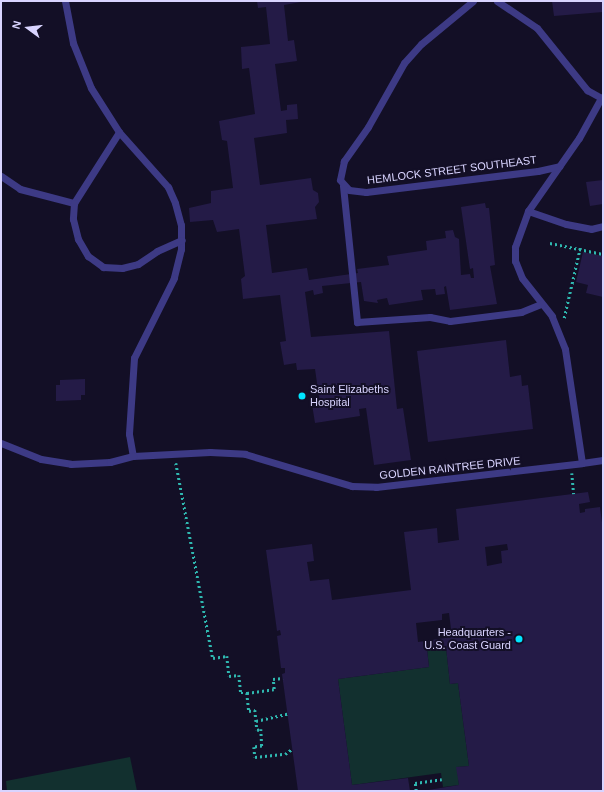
<!DOCTYPE html>
<html>
<head>
<meta charset="utf-8">
<style>
	body { margin:0 }
	#map { position:relative; width:604px; height:792px; overflow:hidden; background:#130f26; font-family:Helvetica,sans-serif }
	div>[style] { position:absolute }
	.green>* { inset:0; background:#12302f }
	.building>* { inset:0; background:#241b47 }
	.path>* { height:2.5px; margin-top:-1.25px; transform-origin:0; background:repeating-linear-gradient(90deg,#2fb8b0 0 2px,transparent 0 5px) }
	.lane>* { height:7px; margin:-3.5px; padding:0 3.5px; transform-origin:3.5px; border-radius:3.5px; background:#3d3a85 }
	.dots>* { width:11px; height:11px; translate:-50% -50%; box-sizing:border-box; border:2px solid #130f26; border-radius:50% }
	span { translate:-50% -50%; white-space:nowrap; text-align:center; line-height:1.15; -webkit-text-stroke:4px #130f26; paint-order:stroke }
	.street-label { font-size:11px; color:#d9d4ff }
	.poi-label { font-size:11px; color:#d9d4ff }
	.left { translate:0 -50%; text-align:left }
	.right { translate:-100% -50%; text-align:right }
	.frame { position:absolute; inset:0; border:2px solid #d9d4ff; pointer-events:none }
	.north { position:absolute; left:8px; top:8px; width:40px; height:40px; -webkit-text-stroke:3px #130f26; paint-order:stroke; rotate:285deg; font-size:11px; font-weight:700; line-height:16px; text-align:center; color:#d9d4ff }
	.north::after { content:''; display:block; margin:auto; width:14px; height:18px; background:#d9d4ff; clip-path:polygon(50% 0,100% 100%,50% 72%,0 100%) }
</style>
</head>
<body>
<div id="map">
	<div class="green">
		<i style="clip-path:polygon(446px 647px,450px 684px,458px 683px,469px 766px,457px 767px,459px 785px,443px 787px,441px 773px,352px 785px,338px 679px,429px 667px,427px 649px)"></i>
		<i style="clip-path:polygon(130px 757px,137px 791px,7px 791px,6px 781px)"></i>
	</div>
	<div class="building">
		<i style="clip-path:polygon(257px 1px,301px 2px,284px 5px,288px 41px,294px 40px,297px 61px,275px 64px,281px 111px,287px 110px,287px 105px,297px 104px,298px 119px,286px 120px,287px 133px,254px 138px,260px 185px,311px 178px,313px 190px,318px 193px,319px 202px,315px 207px,317px 219px,266px 225px,272px 273px,307px 268px,309px 280px,358px 273px,357px 269px,389px 265px,387px 256px,427px 250px,426px 241px,446px 238px,445px 231px,453px 230px,455px 237px,459px 239px,461px 275px,470px 274px,471px 278px,474px 278px,473px 268px,470px 269px,461px 207px,485px 203px,486px 208px,489px 208px,495px 265px,490px 266px,497px 304px,450px 310px,446px 286px,444px 287px,445px 294px,436px 295px,435px 289px,421px 290px,423px 300px,389px 305px,387px 298px,377px 300px,378px 303px,364px 301px,361px 282px,322px 286px,323px 293px,314px 295px,313px 290px,305px 292px,311px 337px,389px 331px,397px 409px,403px 408px,411px 460px,374px 465px,366px 408px,359px 409px,360px 416px,315px 423px,311px 398px,319px 397px,315px 369px,297px 370px,296px 363px,284px 365px,280px 342px,286px 341px,280px 295px,243px 299px,241px 279px,245px 276px,239px 229px,217px 232px,213px 220px,190px 222px,189px 208px,211px 203px,211px 191px,233px 188px,227px 141px,222px 140px,219px 121px,255px 114px,249px 68px,242px 69px,241px 47px,270px 44px,266px 7px,258px 8px)"></i>
		<i style="clip-path:polygon(552px 1px,603px 1px,603px 12px,554px 16px)"></i>
		<i style="clip-path:polygon(603px 180px,603px 204px,590px 206px,586px 182px)"></i>
		<i style="clip-path:polygon(583px 252px,603px 256px,603px 297px,586px 293px,588px 285px,576px 282px)"></i>
		<i style="clip-path:polygon(506px 340px,510px 377px,521px 375px,522px 386px,528px 385px,533px 429px,428px 442px,417px 351px)"></i>
		<i style="clip-path:polygon(85px 379px,85px 395px,81px 395px,81px 400px,56px 401px,56px 385px,60px 385px,60px 380px)"></i>
		<i style="clip-path:polygon(evenodd,588px 492px,590px 502px,579px 504px,580px 513px,585px 512px,585px 509px,600px 507px,603px 530px,603px 791px,422px 791px,459px 785px,456px 767px,469px 766px,458px 683px,450px 684px,446px 647px,427px 649px,429px 667px,338px 679px,352px 785px,408px 778px,410px 791px,298px 791px,282px 674px,285px 673px,285px 668px,281px 668px,277px 636px,281px 635px,280px 630px,277px 631px,266px 550px,312px 544px,314px 561px,307px 562px,310px 581px,329px 579px,332px 600px,411px 590px,404px 532px,437px 528px,438px 543px,459px 540px,456px 509px,588px 492px,507px 544px,508px 550px,501px 551px,502px 563px,487px 566px,485px 547px,507px 544px,588px 492px,449px 613px,452px 637px,418px 642px,416px 623px,442px 620px,442px 614px,449px 613px)"></i>
	</div>
	<div class="path">
		<i style="left:550px;top:243px;width:54px;rotate:11.7deg"></i>
		<i style="left:564px;top:318px;width:72px;rotate:-77.1deg"></i>
		<i style="left:176px;top:463px;width:198px;rotate:79.3deg"></i>
		<i style="left:213px;top:658px;width:14px;rotate:-8deg"></i>
		<i style="left:227px;top:656px;width:20px;rotate:84deg"></i>
		<i style="left:229px;top:676px;width:10px;rotate:-6deg"></i>
		<i style="left:239px;top:675px;width:18px;rotate:84deg"></i>
		<i style="left:241px;top:693px;width:6px"></i>
		<i style="left:247px;top:693px;width:18px;rotate:84deg"></i>
		<i style="left:249px;top:711px;width:6px;rotate:-9deg"></i>
		<i style="left:255px;top:710px;width:20px;rotate:84deg"></i>
		<i style="left:257px;top:730px;width:4px;rotate:-14deg"></i>
		<i style="left:261px;top:729px;width:17px;rotate:87deg"></i>
		<i style="left:262px;top:746px;width:8px;rotate:173deg"></i>
		<i style="left:254px;top:747px;width:10px;rotate:84deg"></i>
		<i style="left:255px;top:757px;width:30px;rotate:-6deg"></i>
		<i style="left:285px;top:754px;width:9px;rotate:-36deg"></i>
		<i style="left:572px;top:473px;width:21px;rotate:85deg"></i>
		<i style="left:247px;top:693px;width:27px;rotate:-8deg"></i>
		<i style="left:274px;top:689px;width:10px;rotate:-96deg"></i>
		<i style="left:273px;top:679px;width:10px;rotate:-6deg"></i>
		<i style="left:256px;top:721px;width:32px;rotate:-13deg"></i>
		<i style="left:416px;top:791px;width:8px;rotate:-97deg"></i>
		<i style="left:415px;top:783px;width:27px;rotate:-8deg"></i>
	</div>
	<div class="lane">
		<i style="left:65px;top:1px;width:43px;rotate:79.2deg"></i>
		<i style="left:73px;top:43px;width:48px;rotate:68.2deg"></i>
		<i style="left:91px;top:88px;width:52px;rotate:57.5deg"></i>
		<i style="left:119px;top:132px;width:74px;rotate:48.3deg"></i>
		<i style="left:168px;top:187px;width:17px;rotate:66deg"></i>
		<i style="left:175px;top:203px;width:23px;rotate:75deg"></i>
		<i style="left:181px;top:225px;width:24px;rotate:90deg"></i>
		<i style="left:181px;top:249px;width:30px;rotate:104deg"></i>
		<i style="left:174px;top:278px;width:89px;rotate:116.6deg"></i>
		<i style="left:134px;top:358px;width:76px;rotate:93.8deg"></i>
		<i style="left:129px;top:434px;width:22px;rotate:80deg"></i>
		<i style="left:133px;top:456px;width:77px;rotate:-3deg"></i>
		<i style="left:210px;top:452px;width:35px;rotate:3deg"></i>
		<i style="left:245px;top:454px;width:112px;rotate:16.7deg"></i>
		<i style="left:352px;top:486px;width:24px;rotate:2deg"></i>
		<i style="left:376px;top:487px;width:207px;rotate:-6.6deg"></i>
		<i style="left:582px;top:463px;width:115px;rotate:-98.5deg"></i>
		<i style="left:565px;top:349px;width:35px;rotate:-112deg"></i>
		<i style="left:552px;top:316px;width:48px;rotate:-128.3deg"></i>
		<i style="left:522px;top:278px;width:18px;rotate:-112deg"></i>
		<i style="left:515px;top:261px;width:14px;rotate:-90deg"></i>
		<i style="left:515px;top:247px;width:38px;rotate:-70deg"></i>
		<i style="left:528px;top:211px;width:89px;rotate:-55.1deg"></i>
		<i style="left:579px;top:138px;width:46px;rotate:-61.2deg"></i>
		<i style="left:473px;top:1px;width:67px;rotate:140.4deg"></i>
		<i style="left:421px;top:44px;width:25px;rotate:132deg"></i>
		<i style="left:404px;top:63px;width:73px;rotate:119.4deg"></i>
		<i style="left:368px;top:127px;width:42px;rotate:125.2deg"></i>
		<i style="left:344px;top:161px;width:19px;rotate:102deg"></i>
		<i style="left:340px;top:180px;width:13px;rotate:48deg"></i>
		<i style="left:349px;top:190px;width:17px;rotate:7deg"></i>
		<i style="left:366px;top:192px;width:173px;rotate:-7deg"></i>
		<i style="left:538px;top:171px;width:22px;rotate:-13deg"></i>
		<i style="left:497px;top:1px;width:48px;rotate:34deg"></i>
		<i style="left:537px;top:28px;width:80px;rotate:51.1deg"></i>
		<i style="left:587px;top:90px;width:18px;rotate:29deg"></i>
		<i style="left:1px;top:176px;width:23px;rotate:34deg"></i>
		<i style="left:20px;top:189px;width:56px;rotate:14.5deg"></i>
		<i style="left:74px;top:203px;width:84px;rotate:-57.6deg"></i>
		<i style="left:343px;top:186px;width:137px;rotate:84.1deg"></i>
		<i style="left:357px;top:322px;width:73px;rotate:-3.9deg"></i>
		<i style="left:430px;top:317px;width:20px;rotate:11deg"></i>
		<i style="left:450px;top:321px;width:72px;rotate:-7.2deg"></i>
		<i style="left:521px;top:312px;width:22px;rotate:-22deg"></i>
		<i style="left:74px;top:203px;width:16px;rotate:94deg"></i>
		<i style="left:73px;top:219px;width:21px;rotate:76deg"></i>
		<i style="left:78px;top:239px;width:20px;rotate:60deg"></i>
		<i style="left:88px;top:256px;width:19px;rotate:36deg"></i>
		<i style="left:103px;top:267px;width:19px;rotate:3deg"></i>
		<i style="left:122px;top:268px;width:16px;rotate:-14deg"></i>
		<i style="left:138px;top:264px;width:23px;rotate:-34deg"></i>
		<i style="left:157px;top:251px;width:27px;rotate:-24deg"></i>
		<i style="left:528px;top:211px;width:40px;rotate:18.9deg"></i>
		<i style="left:566px;top:224px;width:25px;rotate:11deg"></i>
		<i style="left:591px;top:229px;width:12px;rotate:-14deg"></i>
		<i style="left:1px;top:443px;width:43px;rotate:21.8deg"></i>
		<i style="left:41px;top:459px;width:30px;rotate:9deg"></i>
		<i style="left:71px;top:464px;width:39px;rotate:-3deg"></i>
		<i style="left:110px;top:462px;width:24px;rotate:-15deg"></i>
		<i style="left:582px;top:463px;width:21px;rotate:-8deg"></i>
	</div>
	<div class="dots">
		<i style="left:302px;top:396px;background:#00e5ff"></i>
		<i style="left:519px;top:639px;background:#00e5ff"></i>
	</div>
	<div class="street-label">
		<span style="left:452px;top:170px;rotate:-7deg">HEMLOCK STREET SOUTHEAST</span>
		<span style="left:450px;top:468px;rotate:-6deg">GOLDEN RAINTREE DRIVE</span>
	</div>
	<div class="poi-label">
		<span class="left" style="left:310px;top:396px">Saint Elizabeths<br>Hospital</span>
		<span class="right" style="left:511px;top:639px">Headquarters -<br>U.S. Coast Guard</span>
	</div>
	<div class="frame"></div>
	<div class="north">N</div>
</div>
</body>
</html>
